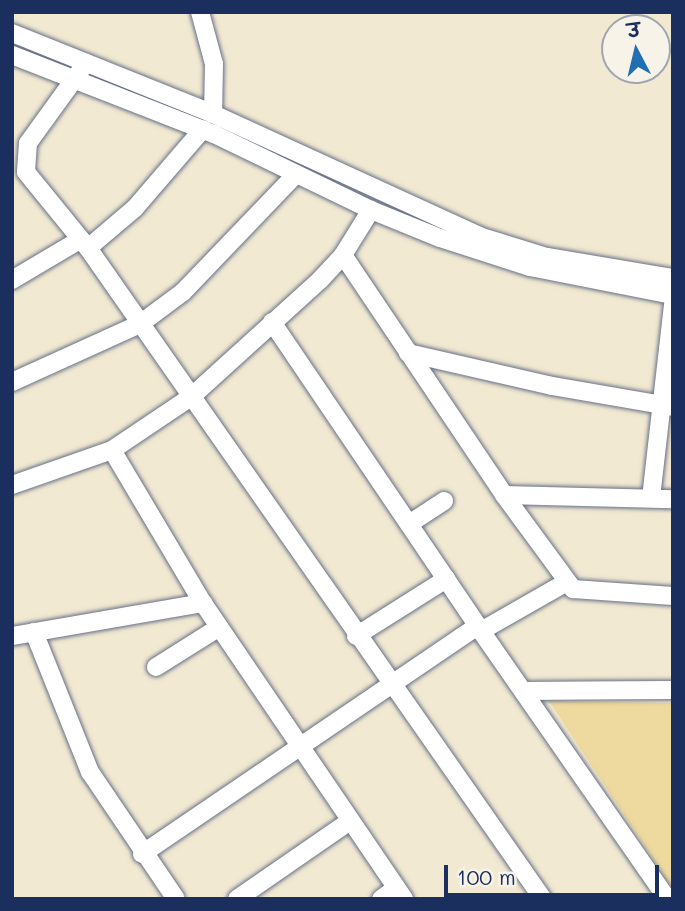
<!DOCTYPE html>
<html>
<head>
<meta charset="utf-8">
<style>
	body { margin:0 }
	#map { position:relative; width:685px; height:911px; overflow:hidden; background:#f2e9d2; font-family:Mali,"Playpen Sans Deva",sans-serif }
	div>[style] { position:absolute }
	.sand>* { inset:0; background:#eeda9e }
	.roads { filter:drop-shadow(0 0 2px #667087) drop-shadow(0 0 2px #667087) }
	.minor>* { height:18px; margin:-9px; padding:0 9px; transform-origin:9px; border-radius:9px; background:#fff }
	span { translate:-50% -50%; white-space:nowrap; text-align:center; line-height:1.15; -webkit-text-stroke:5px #f7f3e8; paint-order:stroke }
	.frame { position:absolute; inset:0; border:14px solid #1b2f5e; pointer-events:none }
	.north { position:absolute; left:601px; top:14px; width:70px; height:70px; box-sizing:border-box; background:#f7f3e8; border:2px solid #9fa5b1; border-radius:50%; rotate:353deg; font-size:19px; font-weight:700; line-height:28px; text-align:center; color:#1b2f5e }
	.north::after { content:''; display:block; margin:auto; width:24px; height:32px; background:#1f6fb2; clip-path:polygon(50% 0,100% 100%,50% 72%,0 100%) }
	.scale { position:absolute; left:444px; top:865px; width:215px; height:32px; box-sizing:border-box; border:4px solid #1b2f5e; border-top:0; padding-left:9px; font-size:21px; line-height:24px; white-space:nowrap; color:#1b2f5e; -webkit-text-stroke:5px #f7f3e8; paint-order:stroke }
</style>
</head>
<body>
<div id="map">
	<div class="sand">
		<i style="clip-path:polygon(549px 701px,673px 703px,673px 889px)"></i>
	</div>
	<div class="roads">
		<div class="minor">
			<i style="left:200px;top:12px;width:54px;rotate:74.9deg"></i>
			<i style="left:214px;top:64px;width:50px;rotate:91.1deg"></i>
			<i style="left:12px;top:33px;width:217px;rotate:21.9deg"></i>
			<i style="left:213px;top:114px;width:293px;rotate:24.6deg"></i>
			<i style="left:479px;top:236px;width:71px;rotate:17.2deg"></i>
			<i style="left:547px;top:257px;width:128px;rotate:9.5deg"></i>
			<i style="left:12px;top:55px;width:217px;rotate:21.4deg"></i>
			<i style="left:214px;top:134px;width:174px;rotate:25.8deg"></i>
			<i style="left:371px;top:210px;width:74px;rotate:22.1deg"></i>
			<i style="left:440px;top:238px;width:95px;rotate:17.9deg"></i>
			<i style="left:530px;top:267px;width:146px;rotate:11.1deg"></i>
			<i style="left:86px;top:63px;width:99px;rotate:125.9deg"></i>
			<i style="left:28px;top:143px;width:29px;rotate:94deg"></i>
			<i style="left:26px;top:172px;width:98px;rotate:50.8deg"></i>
			<i style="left:88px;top:248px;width:794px;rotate:55.05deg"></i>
			<i style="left:88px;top:248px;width:62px;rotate:-40.4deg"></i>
			<i style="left:135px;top:208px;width:104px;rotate:-49.3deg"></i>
			<i style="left:343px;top:255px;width:289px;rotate:56.1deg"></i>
			<i style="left:504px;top:495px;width:169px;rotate:1.4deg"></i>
			<i style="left:12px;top:280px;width:80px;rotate:-30.7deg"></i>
			<i style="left:272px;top:322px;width:373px;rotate:55.9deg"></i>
			<i style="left:481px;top:631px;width:97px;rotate:-29.7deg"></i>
			<i style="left:408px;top:353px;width:148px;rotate:12.9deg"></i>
			<i style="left:552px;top:386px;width:123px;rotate:9.8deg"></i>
			<i style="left:12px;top:382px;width:141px;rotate:-24.4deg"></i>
			<i style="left:140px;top:324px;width:54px;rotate:-36.7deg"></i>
			<i style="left:183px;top:292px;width:163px;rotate:-46.2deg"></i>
			<i style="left:112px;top:450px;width:178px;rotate:59.3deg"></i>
			<i style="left:12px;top:485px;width:106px;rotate:-19.3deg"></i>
			<i style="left:112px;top:450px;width:95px;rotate:-33.9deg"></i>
			<i style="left:191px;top:397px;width:174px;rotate:-42.2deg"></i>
			<i style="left:320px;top:280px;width:34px;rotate:-47deg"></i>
			<i style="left:343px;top:255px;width:53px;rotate:-58.1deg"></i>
			<i style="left:504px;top:495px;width:117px;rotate:53.7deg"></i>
			<i style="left:573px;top:589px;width:100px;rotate:4deg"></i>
			<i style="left:651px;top:498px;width:195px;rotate:-83.5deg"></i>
			<i style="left:409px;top:524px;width:42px;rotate:-33.3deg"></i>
			<i style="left:481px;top:631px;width:326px;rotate:55.2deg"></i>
			<i style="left:34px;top:632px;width:151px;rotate:68.2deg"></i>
			<i style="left:90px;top:772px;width:153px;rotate:55.9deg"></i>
			<i style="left:12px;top:636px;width:194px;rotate:-9.8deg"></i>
			<i style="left:203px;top:603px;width:358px;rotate:55.8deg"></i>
			<i style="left:356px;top:636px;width:107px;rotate:-32.3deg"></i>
			<i style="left:156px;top:667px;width:73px;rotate:-32.2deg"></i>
			<i style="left:523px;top:691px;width:150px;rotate:-0.4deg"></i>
			<i style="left:142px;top:854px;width:406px;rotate:-34.2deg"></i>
			<i style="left:237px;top:899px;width:137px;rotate:-34.6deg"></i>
			<i style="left:381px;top:899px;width:19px;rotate:-36deg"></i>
		</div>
	</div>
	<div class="frame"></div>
	<div class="north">उ</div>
	<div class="scale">100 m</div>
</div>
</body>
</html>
